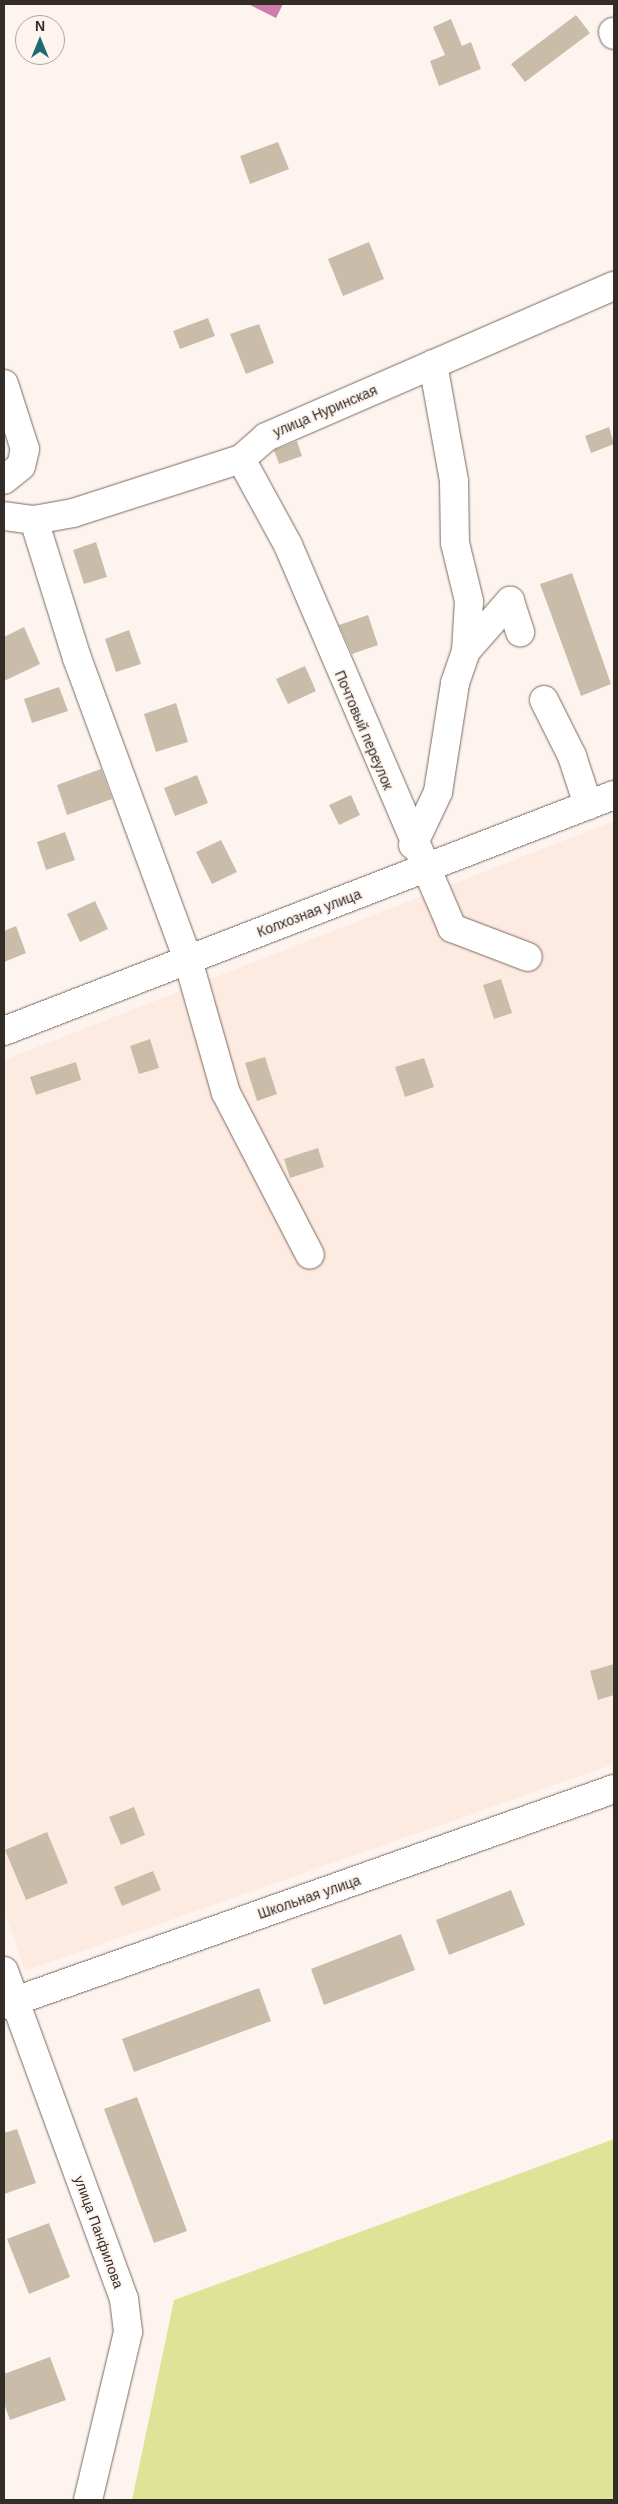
<!DOCTYPE html>
<html>
<head>
<meta charset="utf-8">
<style>
	body { margin:0 }
	#map { position:relative; width:618px; height:2504px; overflow:hidden; background:#fdf4ef; font-family:Arial,sans-serif }
	div>[style] { position:absolute }
	.built>* { inset:0; background:#fdeae1 }
	.green>* { inset:0; background:#dee497 }
	.water>* { inset:0; background:#cd7eac }
	.building>* { inset:0; background:#c9bdaa }
	.roads { filter:drop-shadow(0 0 1px #7c685e) drop-shadow(0 0 1px #7c685e) }
	.minor>* { height:28px; margin:-14px; padding:0 14px; transform-origin:14px; border-radius:14px; background:#fff }
	span { translate:-50% -50%; white-space:nowrap; text-align:center; line-height:1.15; -webkit-text-stroke:4px #fdf4ef; paint-order:stroke }
	.street-label { font-size:14px; color:#342c27 }
	.frame { position:absolute; inset:0; border:5px solid #342c27; pointer-events:none }
	.north { position:absolute; left:15px; top:15px; width:50px; height:50px; box-sizing:border-box; background:#fdf4ef; border:1px solid #ada49f; border-radius:50%; rotate:0deg; font-size:14px; font-weight:700; line-height:20px; text-align:center; color:#342c27 }
	.north::after { content:''; display:block; margin:auto; width:18px; height:22px; background:#206a74; clip-path:polygon(50% 0,100% 100%,50% 72%,0 100%) }
</style>
</head>
<body>
<div id="map">
	<div class="built">
		<i style="clip-path:polygon(614px 821px,614px 1764px,25px 1971px,4px 1910px,4px 1060px)"></i>
	</div>
	<div class="green">
		<i style="clip-path:polygon(614px 2139px,614px 2500px,132px 2500px,174px 2300px)"></i>
	</div>
	<div class="water">
		<i style="clip-path:polygon(248px 4px,283px 4px,276px 18px)"></i>
	</div>
	<div class="building">
		<i style="clip-path:polygon(576px 15px,590px 33px,525px 82px,511px 64px)"></i>
		<i style="clip-path:polygon(451px 19px,462px 46px,471px 42px,481px 69px,439px 86px,430px 61px,445px 55px,433px 27px)"></i>
		<i style="clip-path:polygon(278px 142px,289px 169px,250px 184px,240px 156px)"></i>
		<i style="clip-path:polygon(369px 242px,384px 279px,343px 296px,328px 259px)"></i>
		<i style="clip-path:polygon(208px 318px,215px 336px,180px 349px,173px 331px)"></i>
		<i style="clip-path:polygon(259px 324px,274px 363px,246px 374px,230px 334px)"></i>
		<i style="clip-path:polygon(609px 427px,614px 444px,591px 453px,585px 436px)"></i>
		<i style="clip-path:polygon(297px 441px,302px 456px,279px 464px,274px 450px)"></i>
		<i style="clip-path:polygon(96px 542px,107px 577px,84px 584px,73px 550px)"></i>
		<i style="clip-path:polygon(572px 573px,611px 684px,581px 696px,540px 584px)"></i>
		<i style="clip-path:polygon(368px 615px,378px 645px,352px 654px,339px 625px)"></i>
		<i style="clip-path:polygon(24px 627px,40px 664px,4px 681px,4px 637px)"></i>
		<i style="clip-path:polygon(129px 630px,141px 664px,116px 672px,105px 639px)"></i>
		<i style="clip-path:polygon(305px 666px,316px 691px,288px 704px,276px 679px)"></i>
		<i style="clip-path:polygon(59px 687px,68px 711px,32px 723px,24px 699px)"></i>
		<i style="clip-path:polygon(176px 703px,188px 742px,156px 752px,144px 714px)"></i>
		<i style="clip-path:polygon(101px 769px,112px 799px,67px 815px,57px 785px)"></i>
		<i style="clip-path:polygon(197px 775px,208px 803px,175px 816px,164px 788px)"></i>
		<i style="clip-path:polygon(351px 795px,360px 815px,339px 825px,329px 805px)"></i>
		<i style="clip-path:polygon(65px 832px,75px 860px,46px 870px,37px 842px)"></i>
		<i style="clip-path:polygon(221px 840px,237px 872px,212px 884px,196px 852px)"></i>
		<i style="clip-path:polygon(95px 901px,108px 929px,80px 942px,67px 914px)"></i>
		<i style="clip-path:polygon(16px 926px,26px 953px,4px 962px,4px 931px)"></i>
		<i style="clip-path:polygon(501px 979px,512px 1013px,494px 1019px,483px 985px)"></i>
		<i style="clip-path:polygon(150px 1039px,159px 1068px,139px 1074px,130px 1046px)"></i>
		<i style="clip-path:polygon(265px 1057px,277px 1094px,257px 1101px,245px 1063px)"></i>
		<i style="clip-path:polygon(424px 1058px,434px 1087px,405px 1097px,395px 1067px)"></i>
		<i style="clip-path:polygon(76px 1062px,81px 1080px,36px 1095px,30px 1077px)"></i>
		<i style="clip-path:polygon(318px 1148px,324px 1167px,290px 1178px,284px 1159px)"></i>
		<i style="clip-path:polygon(614px 1664px,614px 1695px,598px 1700px,590px 1671px)"></i>
		<i style="clip-path:polygon(134px 1807px,145px 1835px,121px 1845px,109px 1817px)"></i>
		<i style="clip-path:polygon(47px 1832px,68px 1883px,26px 1900px,5px 1850px)"></i>
		<i style="clip-path:polygon(153px 1871px,161px 1890px,122px 1906px,114px 1887px)"></i>
		<i style="clip-path:polygon(511px 1890px,525px 1925px,449px 1955px,436px 1920px)"></i>
		<i style="clip-path:polygon(401px 1934px,415px 1970px,324px 2005px,311px 1969px)"></i>
		<i style="clip-path:polygon(259px 1988px,271px 2021px,134px 2072px,122px 2039px)"></i>
		<i style="clip-path:polygon(137px 2097px,187px 2231px,154px 2243px,104px 2109px)"></i>
		<i style="clip-path:polygon(17px 2129px,36px 2183px,4px 2194px,4px 2133px)"></i>
		<i style="clip-path:polygon(49px 2223px,70px 2277px,29px 2294px,7px 2239px)"></i>
		<i style="clip-path:polygon(50px 2357px,66px 2400px,10px 2420px,4px 2403px,4px 2374px)"></i>
	</div>
	<div class="roads">
		<div class="minor">
			<i style="left:613px;top:32px;width:3px;rotate:72deg"></i>
			<i style="left:433px;top:364px;width:119px;rotate:79.8deg"></i>
			<i style="left:454px;top:481px;width:62px;rotate:89.1deg"></i>
			<i style="left:455px;top:543px;width:60px;rotate:76.4deg"></i>
			<i style="left:469px;top:601px;width:50px;rotate:93.4deg"></i>
			<i style="left:4px;top:384px;width:68px;rotate:72.1deg"></i>
			<i style="left:25px;top:449px;width:17px;rotate:103deg"></i>
			<i style="left:21px;top:466px;width:22px;rotate:141deg"></i>
			<i style="left:241px;top:459px;width:98px;rotate:61.3deg"></i>
			<i style="left:288px;top:545px;width:417px;rotate:66.8deg"></i>
			<i style="left:452px;top:928px;width:81px;rotate:20.9deg"></i>
			<i style="left:4px;top:516px;width:30px;rotate:8deg"></i>
			<i style="left:34px;top:520px;width:40px;rotate:-10deg"></i>
			<i style="left:73px;top:513px;width:176px;rotate:-17.8deg"></i>
			<i style="left:241px;top:459px;width:33px;rotate:-41deg"></i>
			<i style="left:266px;top:437px;width:379px;rotate:-23.5deg"></i>
			<i style="left:34px;top:520px;width:145px;rotate:72.7deg"></i>
			<i style="left:77px;top:658px;width:322px;rotate:69.8deg"></i>
			<i style="left:188px;top:960px;width:138px;rotate:74.1deg"></i>
			<i style="left:226px;top:1093px;width:182px;rotate:62.6deg"></i>
			<i style="left:544px;top:700px;width:63px;rotate:63.4deg"></i>
			<i style="left:572px;top:756px;width:52px;rotate:71.9deg"></i>
			<i style="left:413px;top:845px;width:59px;rotate:-64.7deg"></i>
			<i style="left:438px;top:792px;width:110px;rotate:-81.1deg"></i>
			<i style="left:455px;top:683px;width:34px;rotate:-71deg"></i>
			<i style="left:466px;top:651px;width:67px;rotate:-48.7deg"></i>
			<i style="left:510px;top:601px;width:33px;rotate:72deg"></i>
			<i style="left:4px;top:1031px;width:654px;rotate:-21.15deg"></i>
			<i style="left:4px;top:1971px;width:349px;rotate:69.9deg"></i>
			<i style="left:124px;top:2299px;width:33px;rotate:83deg"></i>
			<i style="left:128px;top:2332px;width:173px;rotate:103.4deg"></i>
			<i style="left:4px;top:2005px;width:647px;rotate:-19.5deg"></i>
		</div>
	</div>
	<div class="street-label">
		<span style="left:325px;top:411px;rotate:-23deg">улица Нуринская</span>
		<span style="left:364px;top:730px;rotate:67deg">Почтовый переулок</span>
		<span style="left:309px;top:913px;rotate:-21deg">Колхозная улица</span>
		<span style="left:309px;top:1897px;rotate:-19deg">Школьная улица</span>
		<span style="left:99px;top:2232px;rotate:70deg">улица Панфилова</span>
	</div>
	<div class="frame"></div>
	<div class="north">N</div>
</div>
</body>
</html>
